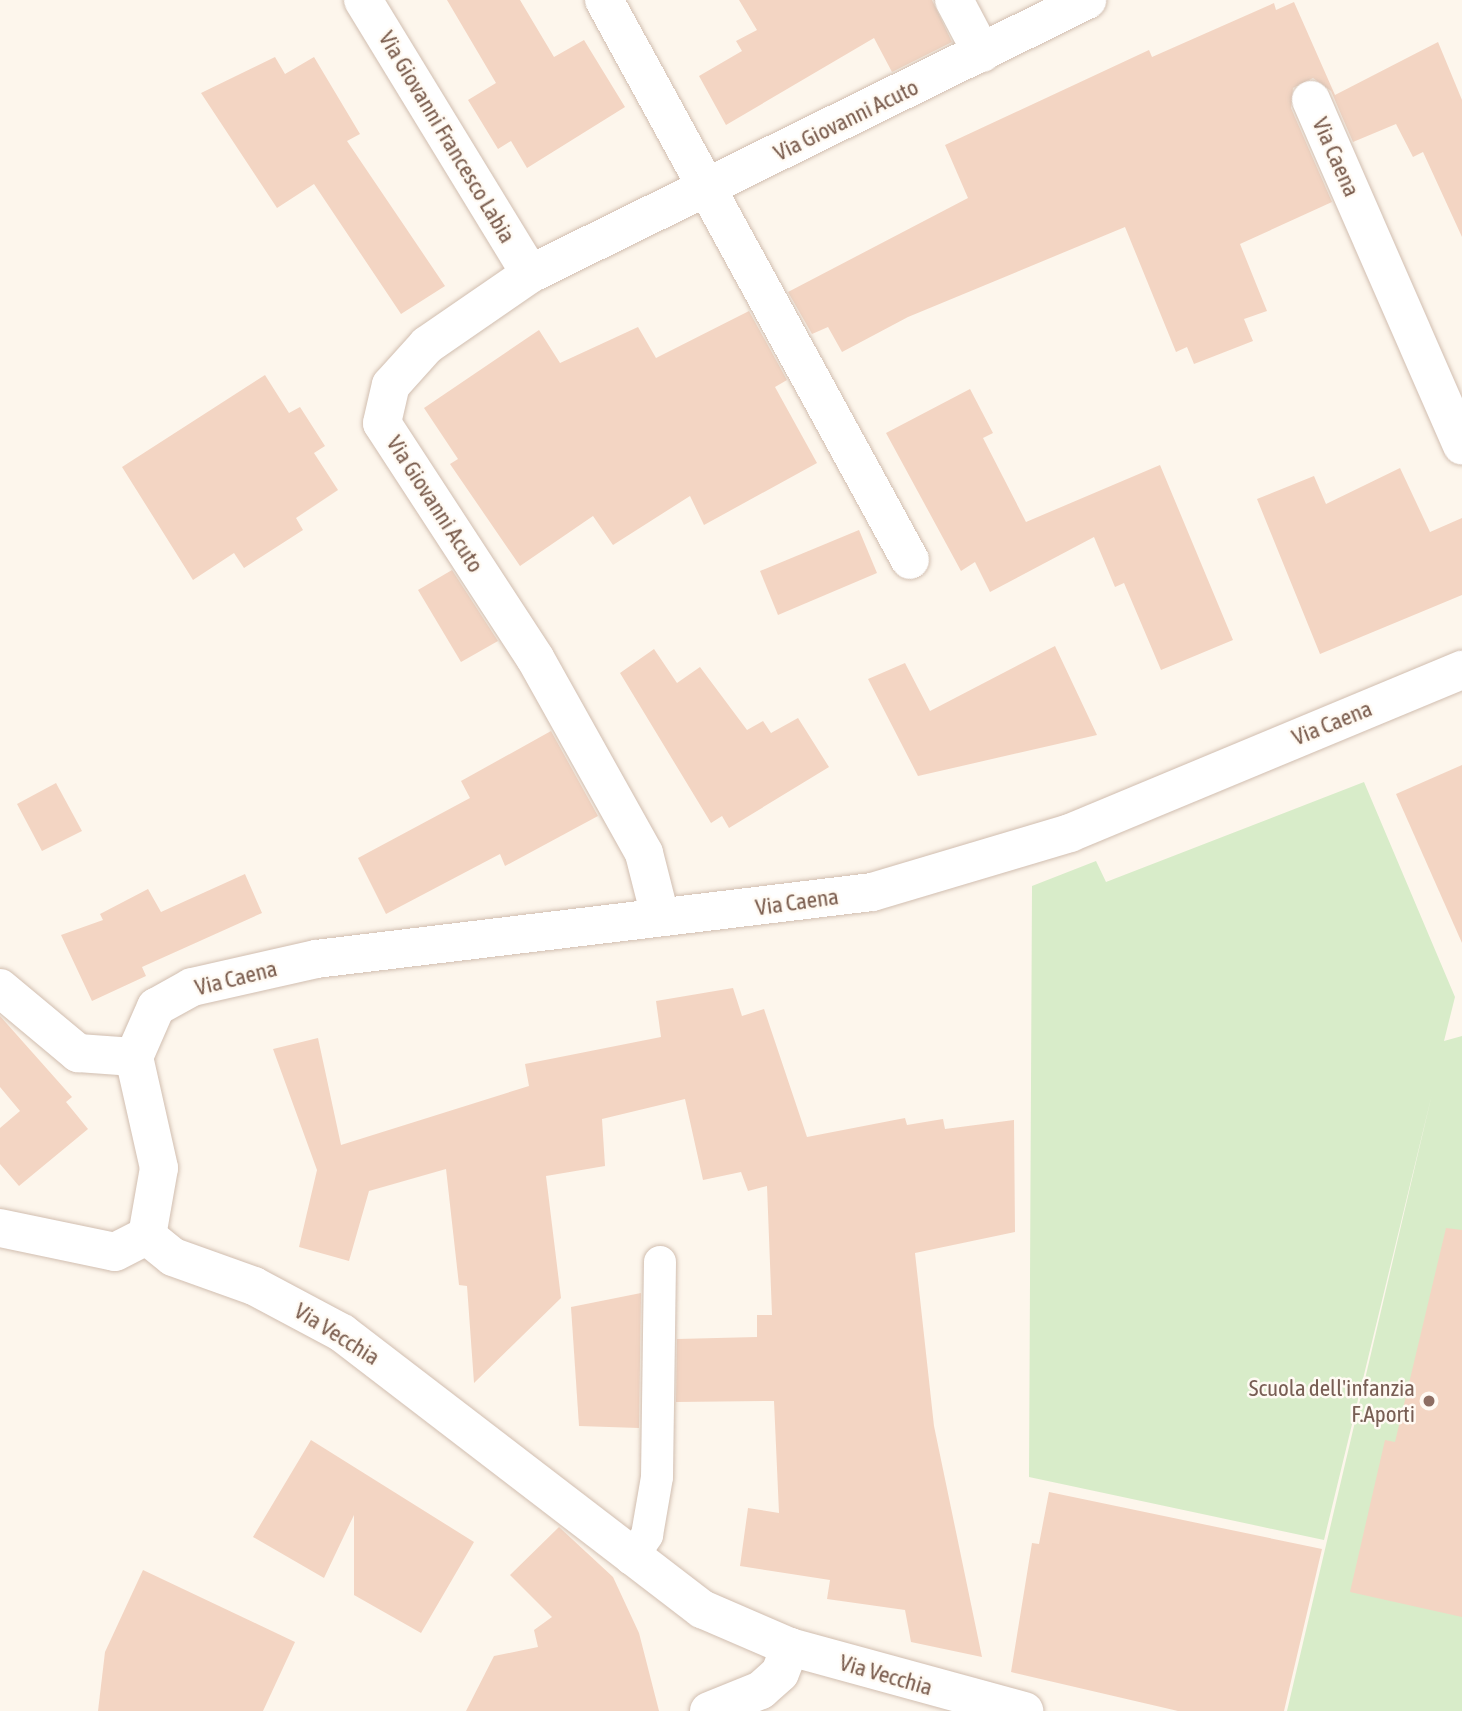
<!DOCTYPE html>
<html>
<head>
<meta charset="utf-8">
<style>
	body { margin:0 }
	#map { position:relative; width:1462px; height:1711px; overflow:hidden; background:#fdf6ec; font-family:"Asap Condensed",sans-serif }
	div>[style] { position:absolute }
	.green>* { inset:0; background:#d8ecc9 }
	.building>* { inset:0; background:#f3d5c3 }
	.roads { filter:drop-shadow(0 0 2px #d1beb0) drop-shadow(0 0 2px #d1beb0) }
	.lane>* { height:32px; margin:-16px; padding:0 16px; transform-origin:16px; border-radius:16px; background:#fff }
	.street>* { height:38px; margin:-19px; padding:0 19px; transform-origin:19px; border-radius:19px; background:#fff }
	.secondary>* { height:38px; margin:-19px; padding:0 19px; transform-origin:19px; border-radius:19px; background:#fff }
	.dots>* { width:19px; height:19px; translate:-50% -50%; box-sizing:border-box; border:4px solid #fffaf3; border-radius:50% }
	span { translate:-50% -50%; white-space:nowrap; text-align:center; line-height:1.15; -webkit-text-stroke:5px #fffaf3; paint-order:stroke }
	.street-label { font-size:23px; color:#7a5c4d }
	.education-label { font-size:23px; color:#785e54 }
	.right { translate:-100% -50%; text-align:right }
</style>
</head>
<body>
<div id="map">
	<div class="green">
		<i style="clip-path:polygon(1364px 782px,1455px 997px,1444px 1041px,1462px 1036px,1462px 1711px,1287px 1711px,1432px 1094px,1324px 1540px,1029px 1477px,1032px 886px,1096px 861px,1106px 882px)"></i>
	</div>
	<div class="building">
		<i style="clip-path:polygon(447px 0,520px 0,554px 57px,584px 40px,625px 107px,527px 168px,511px 141px,498px 149px,468px 100px,496px 83px)"></i>
		<i style="clip-path:polygon(739px 0,932px 0,952px 42px,892px 72px,874px 38px,726px 125px,699px 76px,742px 51px,736px 41px,757px 30px)"></i>
		<i style="clip-path:polygon(1294px 2px,1335px 95px,1438px 42px,1462px 100px,1462px 237px,1423px 152px,1413px 157px,1396px 124px,1353px 142px,1331px 91px,1313px 78px,1293px 88px,1291px 108px,1332px 202px,1240px 244px,1267px 311px,1244px 319px,1253px 341px,1194px 364px,1187px 347px,1176px 352px,1125px 227px,908px 317px,842px 352px,828px 327px,812px 334px,788px 292px,968px 198px,945px 145px,1149px 50px,1152px 57px,1274px 3px,1276px 10px)"></i>
		<i style="clip-path:polygon(275px 57px,285px 74px,314px 57px,360px 134px,347px 141px,445px 286px,401px 314px,314px 184px,277px 208px,201px 93px)"></i>
		<i style="clip-path:polygon(749px 311px,787px 380px,775px 387px,817px 463px,704px 525px,690px 496px,613px 545px,593px 516px,520px 566px,450px 464px,458px 459px,424px 408px,539px 330px,560px 363px,638px 327px,656px 358px)"></i>
		<i style="clip-path:polygon(265px 375px,289px 413px,300px 407px,325px 446px,314px 453px,338px 490px,296px 518px,303px 530px,244px 568px,234px 553px,193px 580px,122px 467px)"></i>
		<i style="clip-path:polygon(970px 389px,993px 433px,983px 438px,1026px 522px,1160px 465px,1233px 640px,1161px 670px,1124px 583px,1115px 587px,1094px 537px,990px 592px,975px 562px,961px 571px,886px 433px)"></i>
		<i style="clip-path:polygon(1400px 468px,1430px 532px,1462px 518px,1462px 595px,1320px 654px,1257px 499px,1314px 476px,1326px 504px)"></i>
		<i style="clip-path:polygon(859px 530px,877px 573px,778px 615px,760px 571px)"></i>
		<i style="clip-path:polygon(452px 570px,498px 641px,461px 662px,418px 590px)"></i>
		<i style="clip-path:polygon(1055px 646px,1097px 735px,918px 776px,868px 679px,905px 663px,930px 711px)"></i>
		<i style="clip-path:polygon(654px 649px,677px 683px,700px 667px,747px 730px,763px 721px,771px 733px,798px 718px,829px 767px,729px 828px,722px 816px,711px 823px,620px 673px)"></i>
		<i style="clip-path:polygon(551px 731px,598px 816px,505px 866px,500px 854px,386px 914px,358px 858px,470px 798px,461px 781px)"></i>
		<i style="clip-path:polygon(1462px 765px,1462px 943px,1396px 794px)"></i>
		<i style="clip-path:polygon(56px 783px,82px 831px,42px 851px,17px 804px)"></i>
		<i style="clip-path:polygon(245px 874px,262px 913px,142px 967px,146px 976px,92px 1001px,61px 935px,103px 920px,100px 914px,148px 889px,161px 912px)"></i>
		<i style="clip-path:polygon(733px 988px,742px 1016px,764px 1009px,807px 1137px,905px 1118px,907px 1125px,943px 1119px,945px 1129px,1014px 1120px,1015px 1232px,915px 1253px,934px 1426px,982px 1657px,911px 1642px,905px 1610px,827px 1599px,830px 1580px,740px 1566px,748px 1508px,779px 1513px,774px 1401px,676px 1402px,677px 1339px,757px 1337px,757px 1315px,772px 1315px,767px 1186px,748px 1191px,741px 1172px,703px 1180px,685px 1099px,602px 1119px,605px 1166px,546px 1176px,561px 1298px,474px 1383px,467px 1286px,459px 1285px,446px 1169px,369px 1191px,349px 1261px,299px 1247px,317px 1170px,273px 1049px,318px 1038px,341px 1145px,529px 1086px,525px 1064px,661px 1037px,656px 1001px)"></i>
		<i style="clip-path:polygon(0 1016px,72px 1097px,66px 1102px,88px 1129px,19px 1186px,0 1164px,0 1128px,20px 1111px,0 1087px)"></i>
		<i style="clip-path:polygon(1446px 1228px,1462px 1230px,1462px 1617px,1350px 1592px,1385px 1440px,1395px 1442px)"></i>
		<i style="clip-path:polygon(641px 1293px,639px 1428px,579px 1426px,571px 1307px)"></i>
		<i style="clip-path:polygon(311px 1440px,474px 1542px,421px 1633px,354px 1595px,354px 1515px,324px 1578px,253px 1537px)"></i>
		<i style="clip-path:polygon(1049px 1492px,1322px 1549px,1284px 1711px,1178px 1711px,1011px 1672px,1032px 1543px,1039px 1544px)"></i>
		<i style="clip-path:polygon(559px 1527px,613px 1577px,639px 1633px,659px 1711px,466px 1711px,494px 1656px,538px 1647px,534px 1630px,552px 1617px,510px 1575px)"></i>
		<i style="clip-path:polygon(143px 1570px,295px 1642px,263px 1711px,98px 1711px,105px 1652px)"></i>
	</div>
	<div class="roads">
		<div class="lane">
			<i style="left:631px;top:1559px;width:29px;rotate:-56deg"></i>
			<i style="left:647px;top:1535px;width:59px;rotate:-80.2deg"></i>
			<i style="left:657px;top:1477px;width:215px;rotate:-89.2deg"></i>
		</div>
		<div class="street">
			<i style="left:363px;top:0;width:321px;rotate:58.6deg"></i>
			<i style="left:604px;top:0;width:638px;rotate:61.35deg"></i>
			<i style="left:954px;top:0;width:60px;rotate:62.2deg"></i>
			<i style="left:1311px;top:100px;width:377px;rotate:66.4deg"></i>
			<i style="left:660px;top:916px;width:65px;rotate:-104.3deg"></i>
			<i style="left:644px;top:853px;width:223px;rotate:-119.2deg"></i>
			<i style="left:535px;top:658px;width:280px;rotate:-123.1deg"></i>
			<i style="left:382px;top:423px;width:39px;rotate:-77deg"></i>
			<i style="left:391px;top:385px;width:54px;rotate:-48deg"></i>
			<i style="left:427px;top:345px;width:125px;rotate:-34.6deg"></i>
			<i style="left:530px;top:274px;width:621px;rotate:-26.19deg"></i>
			<i style="left:0;top:988px;width:102px;rotate:39.8deg"></i>
			<i style="left:78px;top:1053px;width:56px;rotate:4.1deg"></i>
			<i style="left:147px;top:1236px;width:33px;rotate:39deg"></i>
			<i style="left:173px;top:1257px;width:86px;rotate:19.7deg"></i>
			<i style="left:254px;top:1286px;width:100px;rotate:28.1deg"></i>
			<i style="left:342px;top:1333px;width:454px;rotate:37.5deg"></i>
			<i style="left:702px;top:1609px;width:96px;rotate:23.4deg"></i>
			<i style="left:790px;top:1647px;width:243px;rotate:15.3deg"></i>
			<i style="left:709px;top:1711px;width:56px;rotate:-22deg"></i>
			<i style="left:761px;top:1690px;width:25px;rotate:-42deg"></i>
			<i style="left:780px;top:1673px;width:28px;rotate:-69deg"></i>
		</div>
		<div class="secondary">
			<i style="left:0;top:1228px;width:117px;rotate:11.8deg"></i>
			<i style="left:115px;top:1252px;width:36px;rotate:-27deg"></i>
			<i style="left:147px;top:1236px;width:69px;rotate:-80deg"></i>
			<i style="left:159px;top:1168px;width:114px;rotate:-102.7deg"></i>
			<i style="left:134px;top:1057px;width:55px;rotate:-66.3deg"></i>
			<i style="left:156px;top:1007px;width:41px;rotate:-29.1deg"></i>
			<i style="left:192px;top:987px;width:127px;rotate:-12.7deg"></i>
			<i style="left:316px;top:959px;width:560px;rotate:-6.87deg"></i>
			<i style="left:872px;top:892px;width:207px;rotate:-16.6deg"></i>
			<i style="left:1070px;top:833px;width:425px;rotate:-22.6deg"></i>
		</div>
	</div>
	<div class="dots">
		<i style="left:1429px;top:1401px;background:#8d6e63"></i>
	</div>
	<div class="street-label">
		<span style="left:846px;top:120px;rotate:-26deg">Via Giovanni Acuto</span>
		<span style="left:447px;top:137px;rotate:59deg">Via Giovanni Francesco Labia</span>
		<span style="left:1336px;top:157px;rotate:66deg">Via Caena</span>
		<span style="left:435px;top:504px;rotate:57deg">Via Giovanni Acuto</span>
		<span style="left:1332px;top:723px;rotate:-22deg">Via Caena</span>
		<span style="left:797px;top:902px;rotate:-8deg">Via Caena</span>
		<span style="left:236px;top:978px;rotate:-14deg">Via Caena</span>
		<span style="left:337px;top:1334px;rotate:32deg">Via Vecchia</span>
		<span style="left:886px;top:1675px;rotate:16deg">Via Vecchia</span>
	</div>
	<div class="education-label">
		<span class="right" style="left:1415px;top:1401px">Scuola dell'infanzia<br>F.Aporti</span>
	</div>
</div>
</body>
</html>
